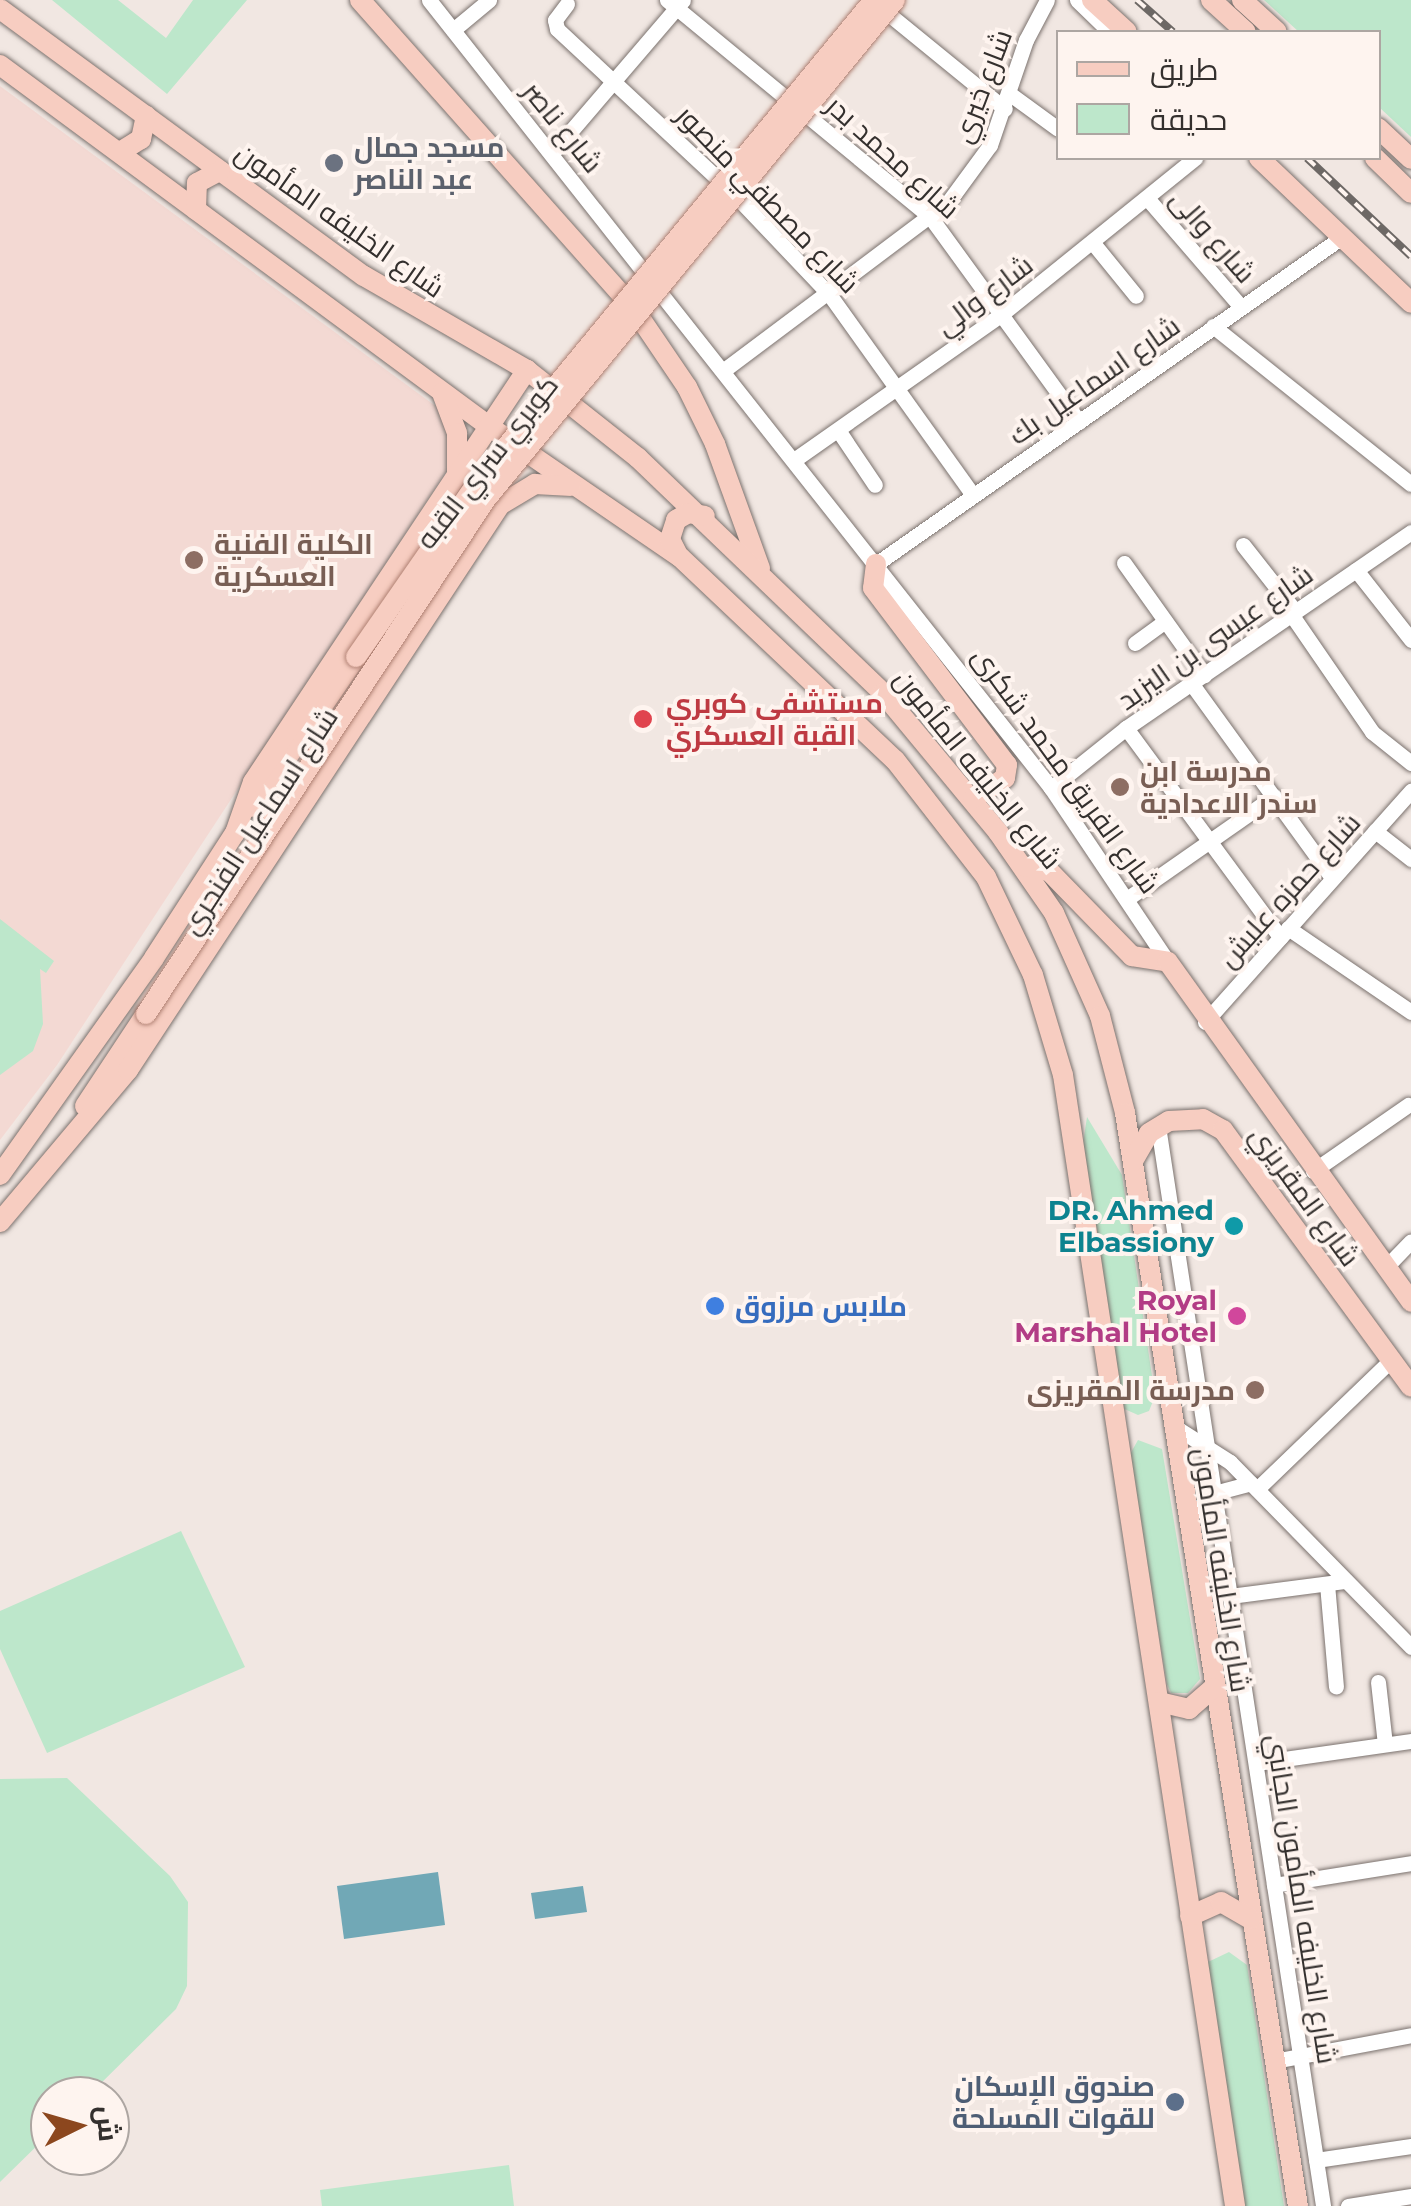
<!DOCTYPE html>
<html>
<head>
<meta charset="utf-8">
<style>
	body { margin:0 }
	#map { position:relative; width:1411px; height:2206px; overflow:hidden; background:#f1e7e2; font-family:Montserrat,Cairo,sans-serif }
	div>[style] { position:absolute }
	.education>* { inset:0; background:#f3d9d3 }
	.green>* { inset:0; background:#bde7cb }
	.water>* { inset:0; background:#71a8b6 }
	.roads { filter:drop-shadow(0 0 2px #7b726e) drop-shadow(0 0 2px #7b726e) }
	.minor>* { height:15px; margin:-7.5px; padding:0 7.5px; transform-origin:7.5px; border-radius:7.5px; background:#fff }
	.major>* { height:20px; margin:-10px; padding:0 10px; transform-origin:10px; border-radius:10px; background:#f7cdc1 }
	.rail>* { height:8px; margin-top:-4px; transform-origin:0; background:repeating-linear-gradient(90deg,#fef4ef 0 11px,#6d6865 0 22px); box-sizing:border-box; border-block:2px solid #6d6865 }
	.bridges { filter:drop-shadow(0 0 2px #b08173) drop-shadow(0 0 2px #b08173) }
	.major-bridge>* { height:20px; margin:-10px; padding:0 10px; transform-origin:10px; border-radius:10px; background:#f7cdc1 }
	.dots>* { width:28px; height:28px; translate:-50% -50%; box-sizing:border-box; border:5px solid #fef4ef; border-radius:50% }
	span { translate:-50% -50%; white-space:nowrap; text-align:center; line-height:1.15; -webkit-text-stroke:8px #fef4ef; paint-order:stroke }
	.street-label { font-size:28px; color:#34302e }
	.worship-label { font-size:28px; color:#5b616d; font-weight:700 }
	.left { translate:0 -50%; text-align:left }
	.education-label { font-size:28px; color:#785e54; font-weight:700 }
	.right { translate:-100% -50%; text-align:right }
	.health-label { font-size:28px; color:#be3a42; font-weight:700 }
	.culture-label { font-size:28px; color:#0d838f; font-weight:700 }
	.hotel-label { font-size:28px; color:#b23c85; font-weight:700 }
	.shop-label { font-size:28px; color:#366cbe; font-weight:700 }
	.service-label { font-size:28px; color:#4e5e75; font-weight:700 }
	.legend { position:absolute; left:1056px; top:30px; width:325px; height:130px; box-sizing:border-box; background:#fef4ef; border:2px solid #ada6a2; margin:0; padding:12px 18px; list-style:none; font-size:30px; color:#34302e }
	.legend li { display:flex; align-items:center; gap:20px; height:50px }
	.legend b { width:50px; border:2px solid #ada6a2 }
	.north { position:absolute; left:30px; top:2076px; width:100px; height:100px; box-sizing:border-box; background:#fef4ef; border:2px solid #ada6a2; border-radius:50%; rotate:85deg; font-size:28px; font-weight:700; line-height:40px; text-align:center; color:#34302e }
	.north::after { content:''; display:block; margin:auto; width:35px; height:45px; background:#8c471e; clip-path:polygon(50% 0,100% 100%,50% 72%,0 100%) }
</style>
</head>
<body>
<div id="map">
	<div class="education">
		<i style="clip-path:polygon(0 86px,445px 413px,452px 462px,57px 1065px,0 1140px)"></i>
	</div>
	<div class="green">
		<i style="clip-path:polygon(52px 0,118px 0,166px 38px,193px 0,247px 0,167px 94px)"></i>
		<i style="clip-path:polygon(1264px 0,1411px 0,1411px 137px,1379px 107px,1378px 32px,1299px 32px)"></i>
		<i style="clip-path:polygon(0 919px,54px 961px,46px 973px,40px 969px,43px 1024px,33px 1051px,0 1075px)"></i>
		<i style="clip-path:polygon(1087px 1117px,1122px 1175px,1155px 1396px,1149px 1411px,1138px 1415px,1120px 1407px,1082px 1150px)"></i>
		<i style="clip-path:polygon(1138px 1440px,1162px 1449px,1200px 1679px,1188px 1693px,1171px 1693px,1167px 1684px,1129px 1456px)"></i>
		<i style="clip-path:polygon(181px 1531px,245px 1667px,47px 1753px,0 1649px,0 1611px)"></i>
		<i style="clip-path:polygon(67px 1778px,170px 1876px,188px 1902px,187px 1986px,176px 2009px,88px 2096px,50px 2096px,50px 2133px,0 2182px,0 1779px)"></i>
		<i style="clip-path:polygon(1229px 1952px,1247px 1965px,1284px 2206px,1239px 2206px,1204px 1978px,1208px 1962px)"></i>
		<i style="clip-path:polygon(509px 2165px,514px 2206px,322px 2206px,320px 2190px)"></i>
	</div>
	<div class="water">
		<i style="clip-path:polygon(438px 1872px,445px 1925px,344px 1939px,337px 1886px)"></i>
		<i style="clip-path:polygon(583px 1886px,587px 1912px,535px 1919px,531px 1893px)"></i>
	</div>
	<div class="roads">
		<div class="minor">
			<i style="left:429px;top:0;width:1004px;rotate:51.71deg"></i>
			<i style="left:1051px;top:788px;width:210px;rotate:56.1deg"></i>
			<i style="left:667px;top:0;width:342px;rotate:39.5deg"></i>
			<i style="left:931px;top:218px;width:252px;rotate:54deg"></i>
			<i style="left:1077px;top:0;width:46px;rotate:44.1deg"></i>
			<i style="left:567px;top:4px;width:20px;rotate:127deg"></i>
			<i style="left:555px;top:20px;width:9px;rotate:77deg"></i>
			<i style="left:557px;top:29px;width:242px;rotate:43deg"></i>
			<i style="left:734px;top:194px;width:138px;rotate:46.5deg"></i>
			<i style="left:829px;top:294px;width:247px;rotate:54.4deg"></i>
			<i style="left:880px;top:7px;width:161px;rotate:39.2deg"></i>
			<i style="left:453px;top:30px;width:47px;rotate:-39.8deg"></i>
			<i style="left:1010px;top:94px;width:59px;rotate:36.1deg"></i>
			<i style="left:552px;top:153px;width:201px;rotate:-49.4deg"></i>
			<i style="left:1147px;top:198px;width:144px;rotate:49.2deg"></i>
			<i style="left:1093px;top:243px;width:68px;rotate:50.9deg"></i>
			<i style="left:1213px;top:326px;width:253px;rotate:38.6deg"></i>
			<i style="left:724px;top:370px;width:281px;rotate:-36.9deg"></i>
			<i style="left:949px;top:201px;width:69px;rotate:-53.8deg"></i>
			<i style="left:990px;top:145px;width:111px;rotate:-71.1deg"></i>
			<i style="left:1026px;top:40px;width:45px;rotate:-62.3deg"></i>
			<i style="left:838px;top:430px;width:66px;rotate:56.1deg"></i>
			<i style="left:794px;top:460px;width:256px;rotate:-35.1deg"></i>
			<i style="left:1003px;top:313px;width:247px;rotate:-38.9deg"></i>
			<i style="left:1243px;top:545px;width:84px;rotate:51.8deg"></i>
			<i style="left:1124px;top:563px;width:138px;rotate:54.5deg"></i>
			<i style="left:876px;top:564px;width:569px;rotate:-35.06deg"></i>
			<i style="left:1356px;top:570px;width:89px;rotate:51.8deg"></i>
			<i style="left:1291px;top:614px;width:143px;rotate:55.5deg"></i>
			<i style="left:1372px;top:732px;width:50px;rotate:38.5deg"></i>
			<i style="left:1135px;top:643px;width:37px;rotate:-36deg"></i>
			<i style="left:1191px;top:683px;width:241px;rotate:54.1deg"></i>
			<i style="left:1126px;top:728px;width:260px;rotate:53.6deg"></i>
			<i style="left:1051px;top:788px;width:96px;rotate:-38.7deg"></i>
			<i style="left:1126px;top:728px;width:346px;rotate:-34.5deg"></i>
			<i style="left:1375px;top:831px;width:46px;rotate:37.9deg"></i>
			<i style="left:1128px;top:898px;width:178px;rotate:-34.9deg"></i>
			<i style="left:1288px;top:928px;width:149px;rotate:34.3deg"></i>
			<i style="left:1205px;top:1022px;width:310px;rotate:-48.3deg"></i>
			<i style="left:1158px;top:1126px;width:1093px;rotate:81.31deg"></i>
			<i style="left:1313px;top:1171px;width:116px;rotate:-34.8deg"></i>
			<i style="left:1385px;top:1268px;width:37px;rotate:-46deg"></i>
			<i style="left:1172px;top:1425px;width:69px;rotate:32.5deg"></i>
			<i style="left:1230px;top:1462px;width:259px;rotate:45.6deg"></i>
			<i style="left:1257px;top:1489px;width:185px;rotate:-43.9deg"></i>
			<i style="left:1187px;top:1519px;width:37px;rotate:-44deg"></i>
			<i style="left:1214px;top:1493px;width:38px;rotate:-15deg"></i>
			<i style="left:1327px;top:1584px;width:103px;rotate:85deg"></i>
			<i style="left:1230px;top:1596px;width:117px;rotate:-7.4deg"></i>
			<i style="left:1378px;top:1682px;width:62px;rotate:83.6deg"></i>
			<i style="left:1256px;top:1763px;width:157px;rotate:-8.1deg"></i>
			<i style="left:1274px;top:1885px;width:139px;rotate:-9.1deg"></i>
			<i style="left:1274px;top:2061px;width:139px;rotate:-10.7deg"></i>
			<i style="left:1316px;top:2160px;width:96px;rotate:-8.4deg"></i>
			<i style="left:1348px;top:2206px;width:64px;rotate:-9deg"></i>
		</div>
		<div class="major">
			<i style="left:360px;top:0;width:409px;rotate:48.4deg"></i>
			<i style="left:632px;top:306px;width:98px;rotate:55.8deg"></i>
			<i style="left:687px;top:387px;width:64px;rotate:63.8deg"></i>
			<i style="left:715px;top:444px;width:132px;rotate:70.1deg"></i>
			<i style="left:1092px;top:0;width:47px;rotate:42.4deg"></i>
			<i style="left:1211px;top:0;width:47px;rotate:42.4deg"></i>
			<i style="left:1242px;top:0;width:47px;rotate:42.4deg"></i>
			<i style="left:0;top:9px;width:451px;rotate:36.3deg"></i>
			<i style="left:364px;top:276px;width:188px;rotate:30deg"></i>
			<i style="left:527px;top:370px;width:142px;rotate:38.4deg"></i>
			<i style="left:638px;top:458px;width:339px;rotate:43.8deg"></i>
			<i style="left:883px;top:693px;width:180px;rotate:50.4deg"></i>
			<i style="left:998px;top:832px;width:98px;rotate:55.3deg"></i>
			<i style="left:1054px;top:913px;width:113px;rotate:65.9deg"></i>
			<i style="left:1100px;top:1016px;width:100px;rotate:75.5deg"></i>
			<i style="left:1125px;top:1113px;width:1107px;rotate:81.01deg"></i>
			<i style="left:0;top:65px;width:609px;rotate:36.46deg"></i>
			<i style="left:490px;top:427px;width:230px;rotate:34.4deg"></i>
			<i style="left:680px;top:557px;width:296px;rotate:43.4deg"></i>
			<i style="left:895px;top:760px;width:148px;rotate:52.1deg"></i>
			<i style="left:986px;top:877px;width:109px;rotate:64.4deg"></i>
			<i style="left:1033px;top:975px;width:104px;rotate:73.3deg"></i>
			<i style="left:1063px;top:1075px;width:1144px;rotate:81.35deg"></i>
			<i style="left:1378px;top:128px;width:45px;rotate:43.2deg"></i>
			<i style="left:120px;top:152px;width:25px;rotate:-32deg"></i>
			<i style="left:141px;top:139px;width:24px;rotate:-78deg"></i>
			<i style="left:1259px;top:158px;width:210px;rotate:43.6deg"></i>
			<i style="left:1375px;top:158px;width:50px;rotate:44.2deg"></i>
			<i style="left:196px;top:210px;width:27px;rotate:-88deg"></i>
			<i style="left:197px;top:183px;width:26px;rotate:-28deg"></i>
			<i style="left:442px;top:393px;width:43px;rotate:69.4deg"></i>
			<i style="left:457px;top:433px;width:43px;rotate:90deg"></i>
			<i style="left:677px;top:553px;width:16px;rotate:-117deg"></i>
			<i style="left:670px;top:539px;width:20px;rotate:-72deg"></i>
			<i style="left:676px;top:520px;width:14px;rotate:-30deg"></i>
			<i style="left:688px;top:513px;width:17px;rotate:10deg"></i>
			<i style="left:876px;top:564px;width:24px;rotate:97deg"></i>
			<i style="left:873px;top:588px;width:222px;rotate:52.9deg"></i>
			<i style="left:1007px;top:765px;width:13px;rotate:99deg"></i>
			<i style="left:1005px;top:778px;width:38px;rotate:147deg"></i>
			<i style="left:253px;top:807px;width:182px;rotate:-55.5deg"></i>
			<i style="left:1023px;top:866px;width:26px;rotate:11deg"></i>
			<i style="left:1049px;top:871px;width:119px;rotate:45.7deg"></i>
			<i style="left:1132px;top:956px;width:36px;rotate:9deg"></i>
			<i style="left:1168px;top:962px;width:418px;rotate:54.4deg"></i>
			<i style="left:85px;top:1106px;width:110px;rotate:-56.5deg"></i>
			<i style="left:1133px;top:1161px;width:32px;rotate:-60deg"></i>
			<i style="left:1149px;top:1133px;width:23px;rotate:-31deg"></i>
			<i style="left:1169px;top:1121px;width:34px;rotate:-3deg"></i>
			<i style="left:1203px;top:1119px;width:23px;rotate:29deg"></i>
			<i style="left:1223px;top:1130px;width:318px;rotate:53.8deg"></i>
			<i style="left:0;top:1175px;width:266px;rotate:-54.6deg"></i>
			<i style="left:154px;top:958px;width:149px;rotate:-57.1deg"></i>
			<i style="left:235px;top:833px;width:54px;rotate:-70.6deg"></i>
			<i style="left:253px;top:782px;width:495px;rotate:-56.4deg"></i>
			<i style="left:0;top:1222px;width:199px;rotate:-49.9deg"></i>
			<i style="left:128px;top:1070px;width:676px;rotate:-56.64deg"></i>
			<i style="left:500px;top:505px;width:41px;rotate:-31deg"></i>
			<i style="left:535px;top:484px;width:36px;rotate:3deg"></i>
			<i style="left:1159px;top:1702px;width:31px;rotate:13deg"></i>
			<i style="left:1189px;top:1709px;width:32px;rotate:-41deg"></i>
			<i style="left:1190px;top:1916px;width:34px;rotate:-24deg"></i>
			<i style="left:1221px;top:1902px;width:34px;rotate:30deg"></i>
		</div>
	</div>
	<div class="rail">
		<i style="left:1137px;top:0;width:48px;rotate:41.6deg"></i>
		<i style="left:1307px;top:158px;width:143px;rotate:43.3deg"></i>
	</div>
	<div class="bridges">
		<div class="major-bridge">
			<i style="left:356px;top:657px;width:221px;rotate:-55.2deg"></i>
			<i style="left:482px;top:476px;width:617px;rotate:-50.53deg"></i>
			<i style="left:146px;top:1014px;width:617px;rotate:-56.57deg"></i>
			<i style="left:486px;top:499px;width:645px;rotate:-50.66deg"></i>
		</div>
	</div>
	<div class="dots">
		<i style="left:334px;top:163px;background:#6b7280"></i>
		<i style="left:194px;top:560px;background:#8d6e63"></i>
		<i style="left:643px;top:719px;background:#e0444e"></i>
		<i style="left:1120px;top:787px;background:#8d6e63"></i>
		<i style="left:1234px;top:1226px;background:#0f9aa8"></i>
		<i style="left:715px;top:1306px;background:#3f7fe0"></i>
		<i style="left:1237px;top:1316px;background:#d1479c"></i>
		<i style="left:1255px;top:1390px;background:#8d6e63"></i>
		<i style="left:1175px;top:2102px;background:#5c6f8a"></i>
	</div>
	<div class="street-label">
		<span style="left:982px;top:86px;rotate:-69deg">شارع خيري</span>
		<span style="left:563px;top:127px;rotate:51deg">شارع ناصر</span>
		<span style="left:893px;top:157px;rotate:42deg">شارع محمد بدر</span>
		<span style="left:768px;top:199px;rotate:46deg">شارع مصطفي منصور</span>
		<span style="left:340px;top:220px;rotate:35deg">شارع الخليفه المأمون</span>
		<span style="left:1213px;top:236px;rotate:49deg">شارع والى</span>
		<span style="left:984px;top:295px;rotate:-37deg">شارع والي</span>
		<span style="left:1094px;top:380px;rotate:-35deg">شارع اسماعيل بك</span>
		<span style="left:487px;top:462px;rotate:-52deg">كوبري سراي القبه</span>
		<span style="left:1215px;top:637px;rotate:-35deg">شارع عيسى بن اليزيد</span>
		<span style="left:978px;top:769px;rotate:51deg">شارع الخليفه المأمون</span>
		<span style="left:1066px;top:770px;rotate:54deg">شارع الفريق محمد شكرى</span>
		<span style="left:259px;top:821px;rotate:-57deg">شارع اسماعيل الفنجري</span>
		<span style="left:1289px;top:890px;rotate:-48deg">شارع حمزه عليش</span>
		<span style="left:1305px;top:1196px;rotate:54deg">شارع المقريزي</span>
		<span style="left:1222px;top:1570px;rotate:81deg">شارع الخليفه المأمون</span>
		<span style="left:1302px;top:1899px;rotate:81deg">شارع الخليفه المأمون الجانبي</span>
	</div>
	<div class="worship-label">
		<span class="left" style="left:354px;top:163px">مسجد جمال<br>عبد الناصر</span>
	</div>
	<div class="education-label">
		<span class="left" style="left:214px;top:560px">الكلية الفنية<br>العسكرية</span>
		<span class="left" style="left:1140px;top:787px">مدرسة ابن<br>سندر الاعدادية</span>
		<span class="right" style="left:1235px;top:1390px">مدرسة المقريزى</span>
	</div>
	<div class="health-label">
		<span class="left" style="left:666px;top:719px">مستشفى كوبري<br>القبة العسكري</span>
	</div>
	<div class="culture-label">
		<span class="right" style="left:1214px;top:1226px">DR. Ahmed<br>Elbassiony</span>
	</div>
	<div class="hotel-label">
		<span class="right" style="left:1217px;top:1316px">Royal<br>Marshal Hotel</span>
	</div>
	<div class="shop-label">
		<span class="left" style="left:735px;top:1306px">ملابس مرزوق</span>
	</div>
	<div class="service-label">
		<span class="right" style="left:1155px;top:2102px">صندوق الإسكان<br>للقوات المسلحة</span>
	</div>
	<ul class="legend">
	<li><b style="height:12px;background:#f7cdc1"></b>طريق</li>
	<li><b style="height:28px;background:#bde7cb"></b>حديقة</li>
	</ul>
	<div class="north">ش</div>
</div>
</body>
</html>
